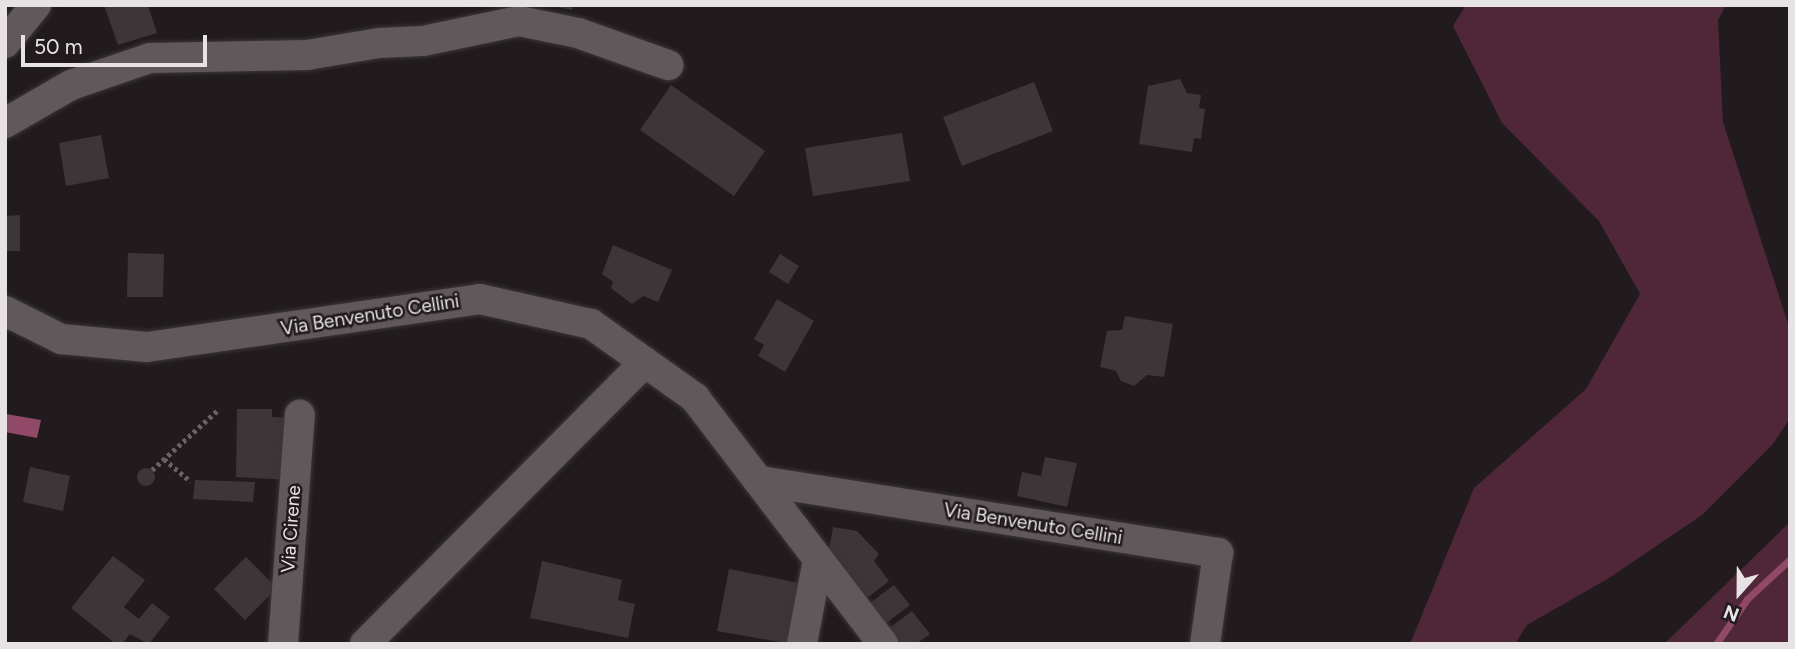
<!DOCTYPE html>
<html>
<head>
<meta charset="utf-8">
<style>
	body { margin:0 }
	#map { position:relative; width:1795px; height:649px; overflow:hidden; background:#211b1d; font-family:Figtree,sans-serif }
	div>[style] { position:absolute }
	.green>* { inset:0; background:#502738 }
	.water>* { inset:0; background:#904967 }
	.stream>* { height:7px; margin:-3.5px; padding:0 3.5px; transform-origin:3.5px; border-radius:3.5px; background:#904967 }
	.building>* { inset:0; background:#3d3638 }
	.round { border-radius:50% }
	.path>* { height:4.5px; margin-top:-2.25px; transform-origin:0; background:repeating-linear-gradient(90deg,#686264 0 3.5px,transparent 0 7px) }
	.roads { filter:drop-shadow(0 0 2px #3b3638) drop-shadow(0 0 2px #3b3638) }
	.minor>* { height:30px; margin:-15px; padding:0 15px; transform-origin:15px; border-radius:15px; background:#60585b }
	span { translate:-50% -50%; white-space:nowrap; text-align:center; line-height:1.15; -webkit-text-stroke:5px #211b1d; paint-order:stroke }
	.street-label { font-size:19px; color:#e7e2e4 }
	.frame { position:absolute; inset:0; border:7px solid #e7e2e4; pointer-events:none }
	.north { position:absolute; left:1704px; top:558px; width:70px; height:70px; -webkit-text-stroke:5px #211b1d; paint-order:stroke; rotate:201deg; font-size:19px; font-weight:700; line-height:28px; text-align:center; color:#e7e2e4 }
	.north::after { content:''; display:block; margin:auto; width:24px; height:32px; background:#e7e2e4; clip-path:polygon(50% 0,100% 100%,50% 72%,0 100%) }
	.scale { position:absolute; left:21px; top:35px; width:186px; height:32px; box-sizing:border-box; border:4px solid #e7e2e4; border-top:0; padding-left:9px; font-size:21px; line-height:24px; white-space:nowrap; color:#e7e2e4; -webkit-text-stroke:5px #211b1d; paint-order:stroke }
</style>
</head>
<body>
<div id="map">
	<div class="green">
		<i style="clip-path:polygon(1466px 5px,1726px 5px,1718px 20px,1723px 122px,1790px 330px,1790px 418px,1773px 444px,1702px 515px,1609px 578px,1527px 625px,1515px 644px,1410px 644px,1474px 488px,1586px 389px,1640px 294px,1599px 221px,1502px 123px,1453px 26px)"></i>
		<i style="clip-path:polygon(1790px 522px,1790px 644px,1664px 644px)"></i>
	</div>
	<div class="water">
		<i style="clip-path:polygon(6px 414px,41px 420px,37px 438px,5px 432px)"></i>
	</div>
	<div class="stream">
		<i style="left:1716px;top:644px;width:55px;rotate:-55.4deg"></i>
		<i style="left:1747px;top:599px;width:59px;rotate:-42.9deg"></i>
	</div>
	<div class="building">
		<i style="clip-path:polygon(104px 5px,148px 5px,157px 33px,118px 45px)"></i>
		<i style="clip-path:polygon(547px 5px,572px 5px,572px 10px)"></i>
		<i style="clip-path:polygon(1180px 79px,1187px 93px,1201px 95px,1199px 108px,1205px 109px,1201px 139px,1194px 138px,1192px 152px,1139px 144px,1148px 86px)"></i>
		<i style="clip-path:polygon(1034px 82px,1053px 131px,962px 166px,943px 117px)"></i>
		<i style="clip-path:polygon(671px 85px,765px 151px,734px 196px,640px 130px)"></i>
		<i style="clip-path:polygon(902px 133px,910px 181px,813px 196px,805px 148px)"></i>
		<i style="clip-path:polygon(101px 135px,109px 178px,66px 186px,59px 143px)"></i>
		<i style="clip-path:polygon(20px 215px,20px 251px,5px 251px,5px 216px)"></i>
		<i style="clip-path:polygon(613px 245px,672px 270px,658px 302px,643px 296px,632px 304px,611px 288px,613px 282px,602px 274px)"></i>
		<i style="clip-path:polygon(128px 253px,164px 254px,163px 297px,127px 297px)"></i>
		<i style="clip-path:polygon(780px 254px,799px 266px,788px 284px,769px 272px)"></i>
		<i style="clip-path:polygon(777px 299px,814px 321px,785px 372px,758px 356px,764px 345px,754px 339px)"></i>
		<i style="clip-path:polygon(1125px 316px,1173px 324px,1164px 377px,1147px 375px,1134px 386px,1121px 381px,1116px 371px,1100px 367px,1107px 331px,1122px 330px)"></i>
		<i style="clip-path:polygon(237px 409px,272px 409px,272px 417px,294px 418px,290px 480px,236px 477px)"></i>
		<i style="clip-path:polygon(1045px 457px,1077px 463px,1067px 507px,1017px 496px,1022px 472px,1041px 476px)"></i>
		<i style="clip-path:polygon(30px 467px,70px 476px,63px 511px,23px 502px)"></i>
		<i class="round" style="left:137px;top:468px;width:18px;height:18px"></i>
		<i style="clip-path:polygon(195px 480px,255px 482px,253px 502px,193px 499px)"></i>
		<i style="clip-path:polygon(833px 527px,857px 531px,879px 554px,874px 561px,889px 581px,866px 599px,829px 550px)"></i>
		<i style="clip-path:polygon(113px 556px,145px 580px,124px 607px,139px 619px,152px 603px,170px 617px,149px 644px,130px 634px,122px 644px,116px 644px,71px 608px)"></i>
		<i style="clip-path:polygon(246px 557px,277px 588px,245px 620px,214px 589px)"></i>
		<i style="clip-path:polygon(542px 561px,622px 580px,618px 600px,635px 604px,628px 638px,530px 618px)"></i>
		<i style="clip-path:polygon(729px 569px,804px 584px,792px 644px,717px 631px)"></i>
		<i style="clip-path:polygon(894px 585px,910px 605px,885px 624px,870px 603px)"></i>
		<i style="clip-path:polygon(912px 611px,930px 634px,916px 644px,900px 644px,889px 628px)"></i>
	</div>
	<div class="path">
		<i style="left:164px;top:459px;width:35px;rotate:40deg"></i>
		<i style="left:152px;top:470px;width:91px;rotate:-42.3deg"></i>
	</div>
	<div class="roads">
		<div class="minor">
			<i style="left:5px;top:43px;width:49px;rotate:-50.8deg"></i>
			<i style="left:5px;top:123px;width:76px;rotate:-29.9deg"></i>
			<i style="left:71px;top:85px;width:83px;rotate:-18.9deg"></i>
			<i style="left:150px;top:58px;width:157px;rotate:-1.1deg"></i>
			<i style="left:307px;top:55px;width:73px;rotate:-9.5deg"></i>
			<i style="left:379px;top:43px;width:44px;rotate:-2.6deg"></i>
			<i style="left:423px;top:41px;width:98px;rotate:-11.8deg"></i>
			<i style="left:519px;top:21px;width:60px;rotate:11.5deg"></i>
			<i style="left:578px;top:33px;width:96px;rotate:19.6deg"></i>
			<i style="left:5px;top:311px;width:63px;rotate:26.6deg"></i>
			<i style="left:61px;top:339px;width:86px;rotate:5.3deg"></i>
			<i style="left:147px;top:347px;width:336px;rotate:-8.2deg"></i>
			<i style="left:480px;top:299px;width:114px;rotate:12.7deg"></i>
			<i style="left:591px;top:324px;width:128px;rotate:35.4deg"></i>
			<i style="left:695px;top:398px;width:310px;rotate:52.6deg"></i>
			<i style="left:759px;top:481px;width:465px;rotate:8.9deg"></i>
			<i style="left:1218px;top:553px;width:92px;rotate:98.1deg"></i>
			<i style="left:283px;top:644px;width:230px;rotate:-85.8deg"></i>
			<i style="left:365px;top:644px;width:397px;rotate:-45.2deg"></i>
			<i style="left:802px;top:644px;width:86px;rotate:-79.3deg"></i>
		</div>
	</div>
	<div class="street-label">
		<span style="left:370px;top:315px;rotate:-9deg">Via Benvenuto Cellini</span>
		<span style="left:1033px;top:524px;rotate:9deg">Via Benvenuto Cellini</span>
		<span style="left:291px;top:529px;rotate:-86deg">Via Cirene</span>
	</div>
	<div class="frame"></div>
	<div class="north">N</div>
	<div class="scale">50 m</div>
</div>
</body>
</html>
